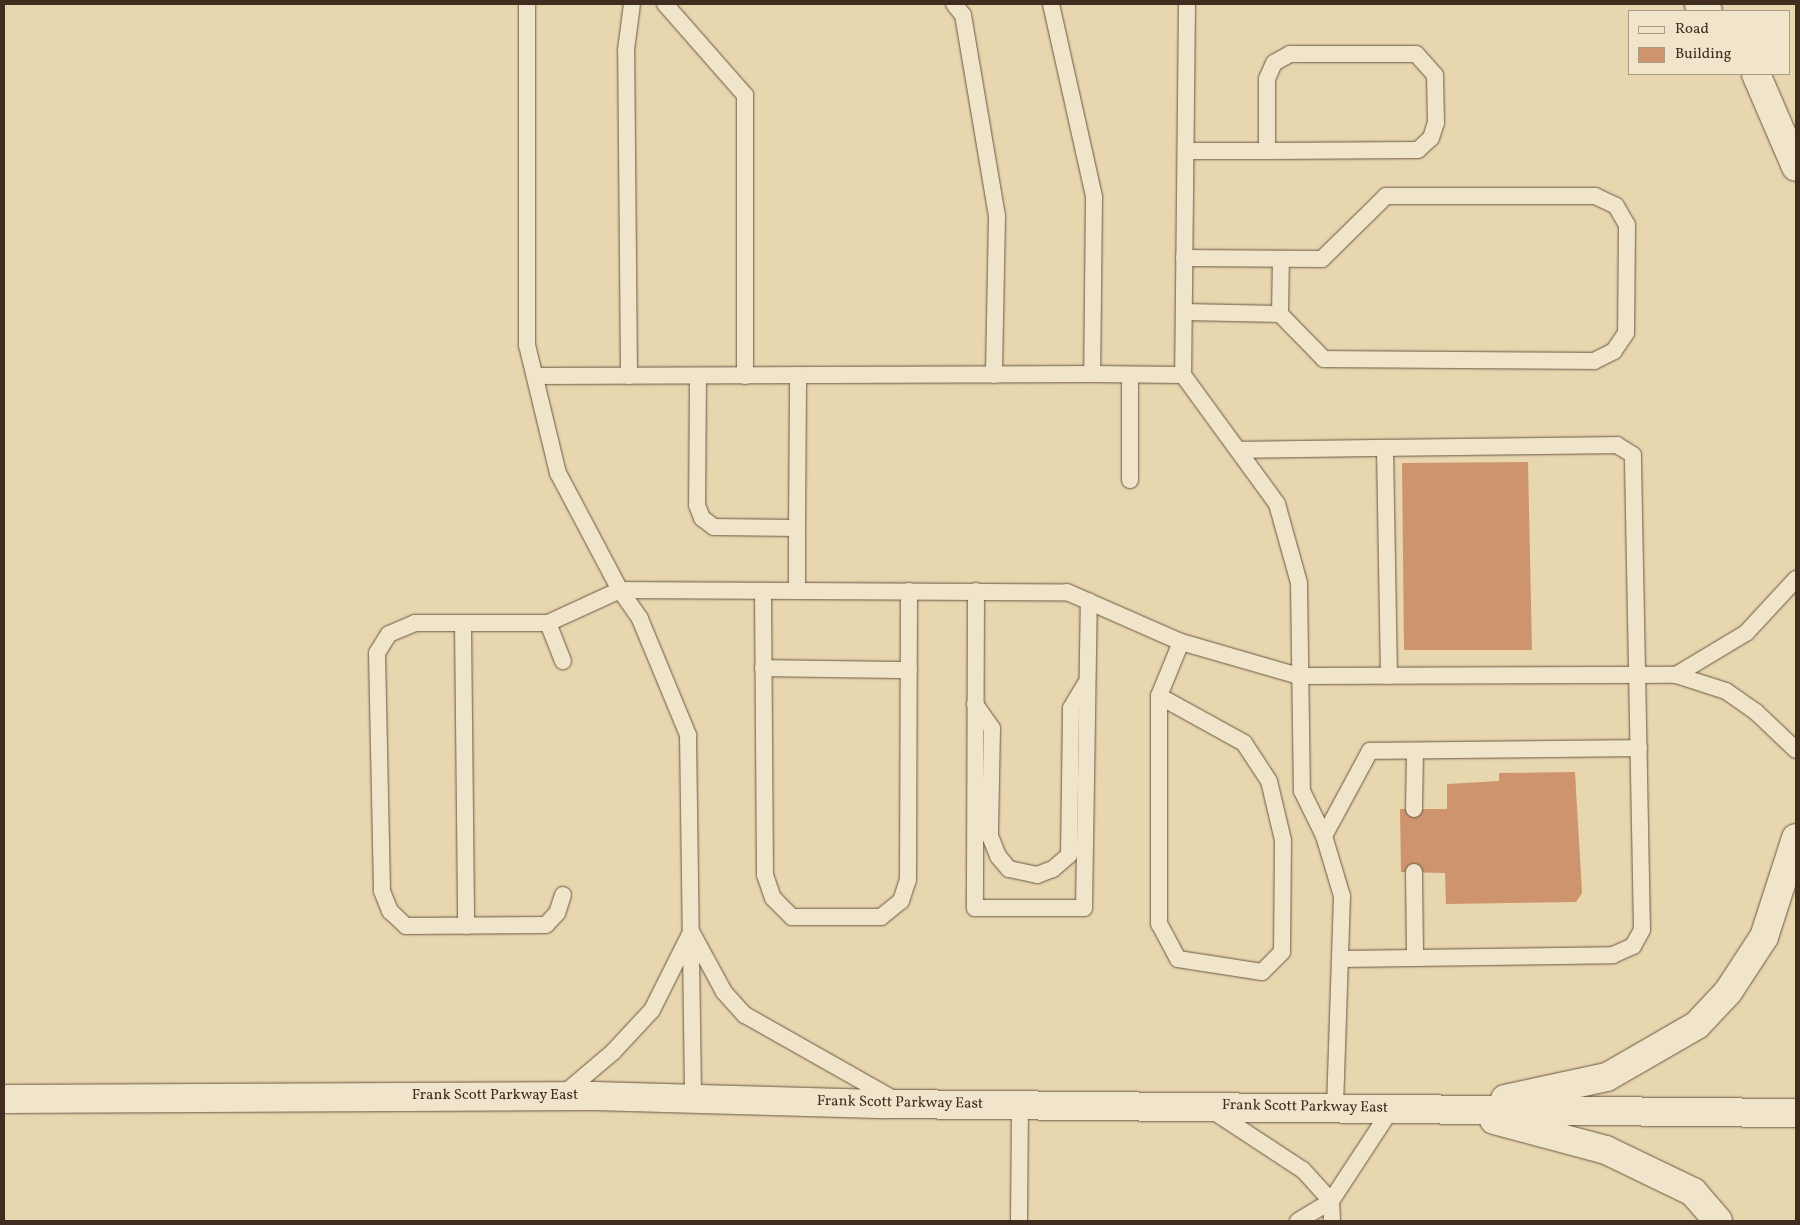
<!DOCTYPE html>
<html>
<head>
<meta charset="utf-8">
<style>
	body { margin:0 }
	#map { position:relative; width:1800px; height:1225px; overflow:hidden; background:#e8d6af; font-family:Vollkorn,serif }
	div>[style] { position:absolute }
	.building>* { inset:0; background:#ce946e }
	.roads { filter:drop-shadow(0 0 1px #6a5743) drop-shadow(0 0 1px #6a5743) }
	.lane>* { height:16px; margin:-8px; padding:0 8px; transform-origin:8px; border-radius:8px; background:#f0e4cb }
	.secondary>* { height:28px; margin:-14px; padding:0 14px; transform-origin:14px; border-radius:14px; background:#f0e4cb }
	span { translate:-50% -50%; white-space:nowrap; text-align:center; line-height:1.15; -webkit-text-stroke:4px #f0e4cb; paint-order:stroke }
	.street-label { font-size:15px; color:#402d1f }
	.frame { position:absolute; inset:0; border:5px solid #402d1f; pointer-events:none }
	.legend { position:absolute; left:1628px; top:10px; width:162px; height:65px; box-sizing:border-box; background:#f0e4cb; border:1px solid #aa9b86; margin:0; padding:6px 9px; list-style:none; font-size:15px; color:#402d1f }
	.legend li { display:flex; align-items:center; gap:10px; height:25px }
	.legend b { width:25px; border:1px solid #aa9b86 }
</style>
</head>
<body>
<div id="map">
	<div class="building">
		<i style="clip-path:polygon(1528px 462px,1532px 650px,1404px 650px,1402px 463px)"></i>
		<i style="clip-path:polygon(1575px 772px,1582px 893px,1576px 902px,1446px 904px,1445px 873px,1401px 872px,1400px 809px,1447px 809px,1447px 784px,1499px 781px,1499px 773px)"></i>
	</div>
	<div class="roads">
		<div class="lane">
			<i style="left:527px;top:4px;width:341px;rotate:90deg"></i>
			<i style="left:527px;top:345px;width:132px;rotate:76.4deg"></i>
			<i style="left:558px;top:473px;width:132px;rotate:62.1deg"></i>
			<i style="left:620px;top:590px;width:35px;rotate:55deg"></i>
			<i style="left:640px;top:619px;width:126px;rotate:67.5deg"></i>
			<i style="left:688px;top:735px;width:364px;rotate:89.2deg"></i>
			<i style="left:665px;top:4px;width:121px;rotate:48.7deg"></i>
			<i style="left:745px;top:95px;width:281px;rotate:90deg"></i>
			<i style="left:954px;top:4px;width:14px;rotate:51deg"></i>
			<i style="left:963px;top:15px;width:204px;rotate:80.4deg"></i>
			<i style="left:997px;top:216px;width:159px;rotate:91.1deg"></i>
			<i style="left:1051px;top:4px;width:198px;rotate:77.4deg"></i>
			<i style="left:1094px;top:197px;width:177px;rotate:90.6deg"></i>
			<i style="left:1092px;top:374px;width:91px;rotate:0.6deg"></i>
			<i style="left:1187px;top:4px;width:371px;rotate:90.6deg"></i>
			<i style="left:1183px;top:375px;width:160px;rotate:53.9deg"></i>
			<i style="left:1277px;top:504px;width:82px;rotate:74.4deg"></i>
			<i style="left:1299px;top:583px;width:208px;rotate:89.2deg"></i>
			<i style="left:1302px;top:791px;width:50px;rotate:63.9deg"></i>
			<i style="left:1324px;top:836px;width:63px;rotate:73.3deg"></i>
			<i style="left:1342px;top:896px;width:212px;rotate:91.9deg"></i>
			<i style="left:1186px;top:151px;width:81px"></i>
			<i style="left:1267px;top:151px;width:151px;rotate:-0.4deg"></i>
			<i style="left:1418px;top:150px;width:18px;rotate:-43deg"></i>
			<i style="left:1431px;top:138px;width:16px;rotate:-72deg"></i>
			<i style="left:1436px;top:123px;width:48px;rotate:-91.2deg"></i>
			<i style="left:1435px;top:75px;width:28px;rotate:-132deg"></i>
			<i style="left:1416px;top:54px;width:126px;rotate:180deg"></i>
			<i style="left:1290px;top:54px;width:18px;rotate:151deg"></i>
			<i style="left:1274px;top:63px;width:17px;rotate:114deg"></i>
			<i style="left:1267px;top:79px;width:72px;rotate:90deg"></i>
			<i style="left:1184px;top:258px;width:138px;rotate:0.4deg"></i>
			<i style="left:1322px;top:259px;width:90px;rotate:-44.5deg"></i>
			<i style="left:1386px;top:196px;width:209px"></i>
			<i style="left:1595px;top:196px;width:23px;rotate:25deg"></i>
			<i style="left:1616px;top:206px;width:22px;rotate:60deg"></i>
			<i style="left:1627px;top:225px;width:108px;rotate:90.5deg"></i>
			<i style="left:1626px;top:333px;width:22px;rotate:124deg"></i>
			<i style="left:1614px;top:351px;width:22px;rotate:153deg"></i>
			<i style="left:1594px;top:361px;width:270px;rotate:-179.6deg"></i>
			<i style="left:1324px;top:359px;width:63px;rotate:-134.4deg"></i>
			<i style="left:1280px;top:314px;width:55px;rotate:-89deg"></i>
			<i style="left:1184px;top:312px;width:96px;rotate:1.2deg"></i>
			<i style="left:535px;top:376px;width:557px;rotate:-0.21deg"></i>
			<i style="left:629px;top:376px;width:326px;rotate:-90.5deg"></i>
			<i style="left:626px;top:50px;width:46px;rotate:-82.6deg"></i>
			<i style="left:698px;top:376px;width:129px;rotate:90.4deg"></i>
			<i style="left:697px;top:505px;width:14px;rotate:69deg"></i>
			<i style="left:702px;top:518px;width:15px;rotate:37deg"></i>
			<i style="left:714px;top:527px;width:83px;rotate:0.7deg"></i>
			<i style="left:797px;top:528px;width:63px;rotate:90deg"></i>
			<i style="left:1238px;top:450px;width:147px;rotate:-0.8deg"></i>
			<i style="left:1130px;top:480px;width:105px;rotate:-90deg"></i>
			<i style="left:797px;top:528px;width:153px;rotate:-89.6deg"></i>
			<i style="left:763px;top:591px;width:284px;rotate:89.6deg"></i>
			<i style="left:765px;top:875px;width:24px;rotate:71deg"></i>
			<i style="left:773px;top:898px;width:27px;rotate:45deg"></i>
			<i style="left:792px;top:917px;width:89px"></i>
			<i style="left:881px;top:917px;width:26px;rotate:-39deg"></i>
			<i style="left:901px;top:901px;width:22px;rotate:-72deg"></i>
			<i style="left:908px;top:880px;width:289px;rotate:-89.8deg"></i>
			<i style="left:976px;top:591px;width:317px;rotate:90.2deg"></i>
			<i style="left:975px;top:908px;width:109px"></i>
			<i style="left:1084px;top:908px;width:307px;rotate:-89.1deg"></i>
			<i style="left:463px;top:623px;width:303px;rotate:89.4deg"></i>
			<i style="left:548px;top:623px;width:41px;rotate:68.5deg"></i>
			<i style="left:763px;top:668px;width:146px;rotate:0.8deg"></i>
			<i style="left:1676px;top:675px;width:82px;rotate:-31deg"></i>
			<i style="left:1746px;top:633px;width:74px;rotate:-47.2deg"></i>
			<i style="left:1159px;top:696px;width:97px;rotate:28.9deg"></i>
			<i style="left:1244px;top:743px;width:45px;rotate:56.7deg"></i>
			<i style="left:1269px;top:781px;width:61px;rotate:76.7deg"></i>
			<i style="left:1283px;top:840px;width:112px;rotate:90.5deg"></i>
			<i style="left:1282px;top:952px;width:28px;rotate:135deg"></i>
			<i style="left:1262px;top:972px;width:85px;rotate:-171.2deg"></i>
			<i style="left:1178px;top:959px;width:40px;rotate:-118deg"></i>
			<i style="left:1159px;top:924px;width:228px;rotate:-90deg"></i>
			<i style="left:1159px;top:696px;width:58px;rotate:-67.8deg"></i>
			<i style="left:975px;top:704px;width:29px;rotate:55deg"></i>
			<i style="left:992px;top:728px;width:108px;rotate:91.1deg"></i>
			<i style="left:990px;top:836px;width:22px;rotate:68deg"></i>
			<i style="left:998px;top:856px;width:17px;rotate:50deg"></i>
			<i style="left:1009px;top:869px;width:29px;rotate:12deg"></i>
			<i style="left:1037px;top:875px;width:17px;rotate:-21deg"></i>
			<i style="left:1053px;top:869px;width:21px;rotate:-41deg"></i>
			<i style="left:1069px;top:855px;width:147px;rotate:-89.2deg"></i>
			<i style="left:1071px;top:708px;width:27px;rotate:-59deg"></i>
			<i style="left:1414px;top:809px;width:58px;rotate:-89deg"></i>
			<i style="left:1324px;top:836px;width:97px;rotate:-61.6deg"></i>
			<i style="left:1370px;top:751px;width:269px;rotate:-0.6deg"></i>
			<i style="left:1414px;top:872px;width:86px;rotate:89.3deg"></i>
			<i style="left:563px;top:895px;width:19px;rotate:108deg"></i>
			<i style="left:557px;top:913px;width:16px;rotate:133deg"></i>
			<i style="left:546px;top:925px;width:140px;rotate:179.6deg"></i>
			<i style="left:406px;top:926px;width:22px;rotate:-137deg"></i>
			<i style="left:390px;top:911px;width:22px;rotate:-112deg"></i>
			<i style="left:382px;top:891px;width:238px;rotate:-91.2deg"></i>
			<i style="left:377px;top:653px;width:22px;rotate:-58deg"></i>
			<i style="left:389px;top:634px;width:28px;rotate:-23deg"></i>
			<i style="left:415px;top:623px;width:133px"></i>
			<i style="left:548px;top:623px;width:79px;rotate:-24.6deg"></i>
			<i style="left:620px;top:590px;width:447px;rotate:0.3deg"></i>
			<i style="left:1067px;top:592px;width:124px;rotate:23.7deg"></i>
			<i style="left:1181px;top:642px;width:123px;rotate:16.1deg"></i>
			<i style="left:1299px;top:676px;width:377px;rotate:-0.2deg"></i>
			<i style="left:1676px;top:675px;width:52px;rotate:17.7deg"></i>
			<i style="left:1726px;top:691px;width:37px;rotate:35deg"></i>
			<i style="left:1756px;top:712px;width:55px;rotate:43.5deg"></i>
			<i style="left:692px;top:933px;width:67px;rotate:61.5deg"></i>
			<i style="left:724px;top:992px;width:31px;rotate:48deg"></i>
			<i style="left:745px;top:1015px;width:172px;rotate:29.5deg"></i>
			<i style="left:1342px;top:959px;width:271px;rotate:-0.8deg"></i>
			<i style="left:1613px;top:955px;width:22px;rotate:-24deg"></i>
			<i style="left:1633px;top:946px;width:18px;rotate:-61deg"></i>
			<i style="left:1642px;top:930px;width:475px;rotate:-91.1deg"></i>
			<i style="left:1633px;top:455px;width:19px;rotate:-148deg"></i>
			<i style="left:1617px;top:445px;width:232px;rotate:179.3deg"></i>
			<i style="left:1385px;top:448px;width:228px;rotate:89deg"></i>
			<i style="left:561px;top:1096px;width:68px;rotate:-40.2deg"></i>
			<i style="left:613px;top:1052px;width:57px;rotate:-47.1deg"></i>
			<i style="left:652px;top:1010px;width:83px;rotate:-63.4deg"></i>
			<i style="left:1210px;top:1109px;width:111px;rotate:33.3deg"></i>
			<i style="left:1303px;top:1170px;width:42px;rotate:47.9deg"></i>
			<i style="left:1331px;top:1201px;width:20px;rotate:87deg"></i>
			<i style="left:1019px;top:1221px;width:116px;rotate:-89.5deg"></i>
			<i style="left:1298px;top:1221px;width:39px;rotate:-31deg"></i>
			<i style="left:1331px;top:1201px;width:111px;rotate:-56.7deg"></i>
		</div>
		<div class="secondary">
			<i style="left:1699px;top:4px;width:11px;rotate:38deg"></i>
			<i style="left:1756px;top:74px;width:101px;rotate:66.7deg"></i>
			<i style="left:4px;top:1099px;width:590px;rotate:-0.29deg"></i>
			<i style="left:594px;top:1096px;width:293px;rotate:1.6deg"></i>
			<i style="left:887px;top:1104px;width:909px;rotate:0.57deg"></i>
			<i style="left:1505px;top:1099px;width:104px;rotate:-12.2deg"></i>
			<i style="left:1607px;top:1077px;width:104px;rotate:-30deg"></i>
			<i style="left:1697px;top:1025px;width:45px;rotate:-46.8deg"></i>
			<i style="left:1728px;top:992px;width:66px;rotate:-56.8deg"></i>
			<i style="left:1764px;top:937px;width:104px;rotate:-72.1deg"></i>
			<i style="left:1494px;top:1120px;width:116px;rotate:15deg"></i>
			<i style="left:1606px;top:1150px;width:97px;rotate:25.8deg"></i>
			<i style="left:1693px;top:1192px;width:38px;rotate:49deg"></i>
		</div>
	</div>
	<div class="street-label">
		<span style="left:495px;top:1096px">Frank Scott Parkway East</span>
		<span style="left:900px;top:1103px;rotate:1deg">Frank Scott Parkway East</span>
		<span style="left:1305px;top:1107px;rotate:1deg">Frank Scott Parkway East</span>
	</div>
	<div class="frame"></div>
	<ul class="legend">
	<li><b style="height:6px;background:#f0e4cb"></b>Road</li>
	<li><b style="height:14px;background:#ce946e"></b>Building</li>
	</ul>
</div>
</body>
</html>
